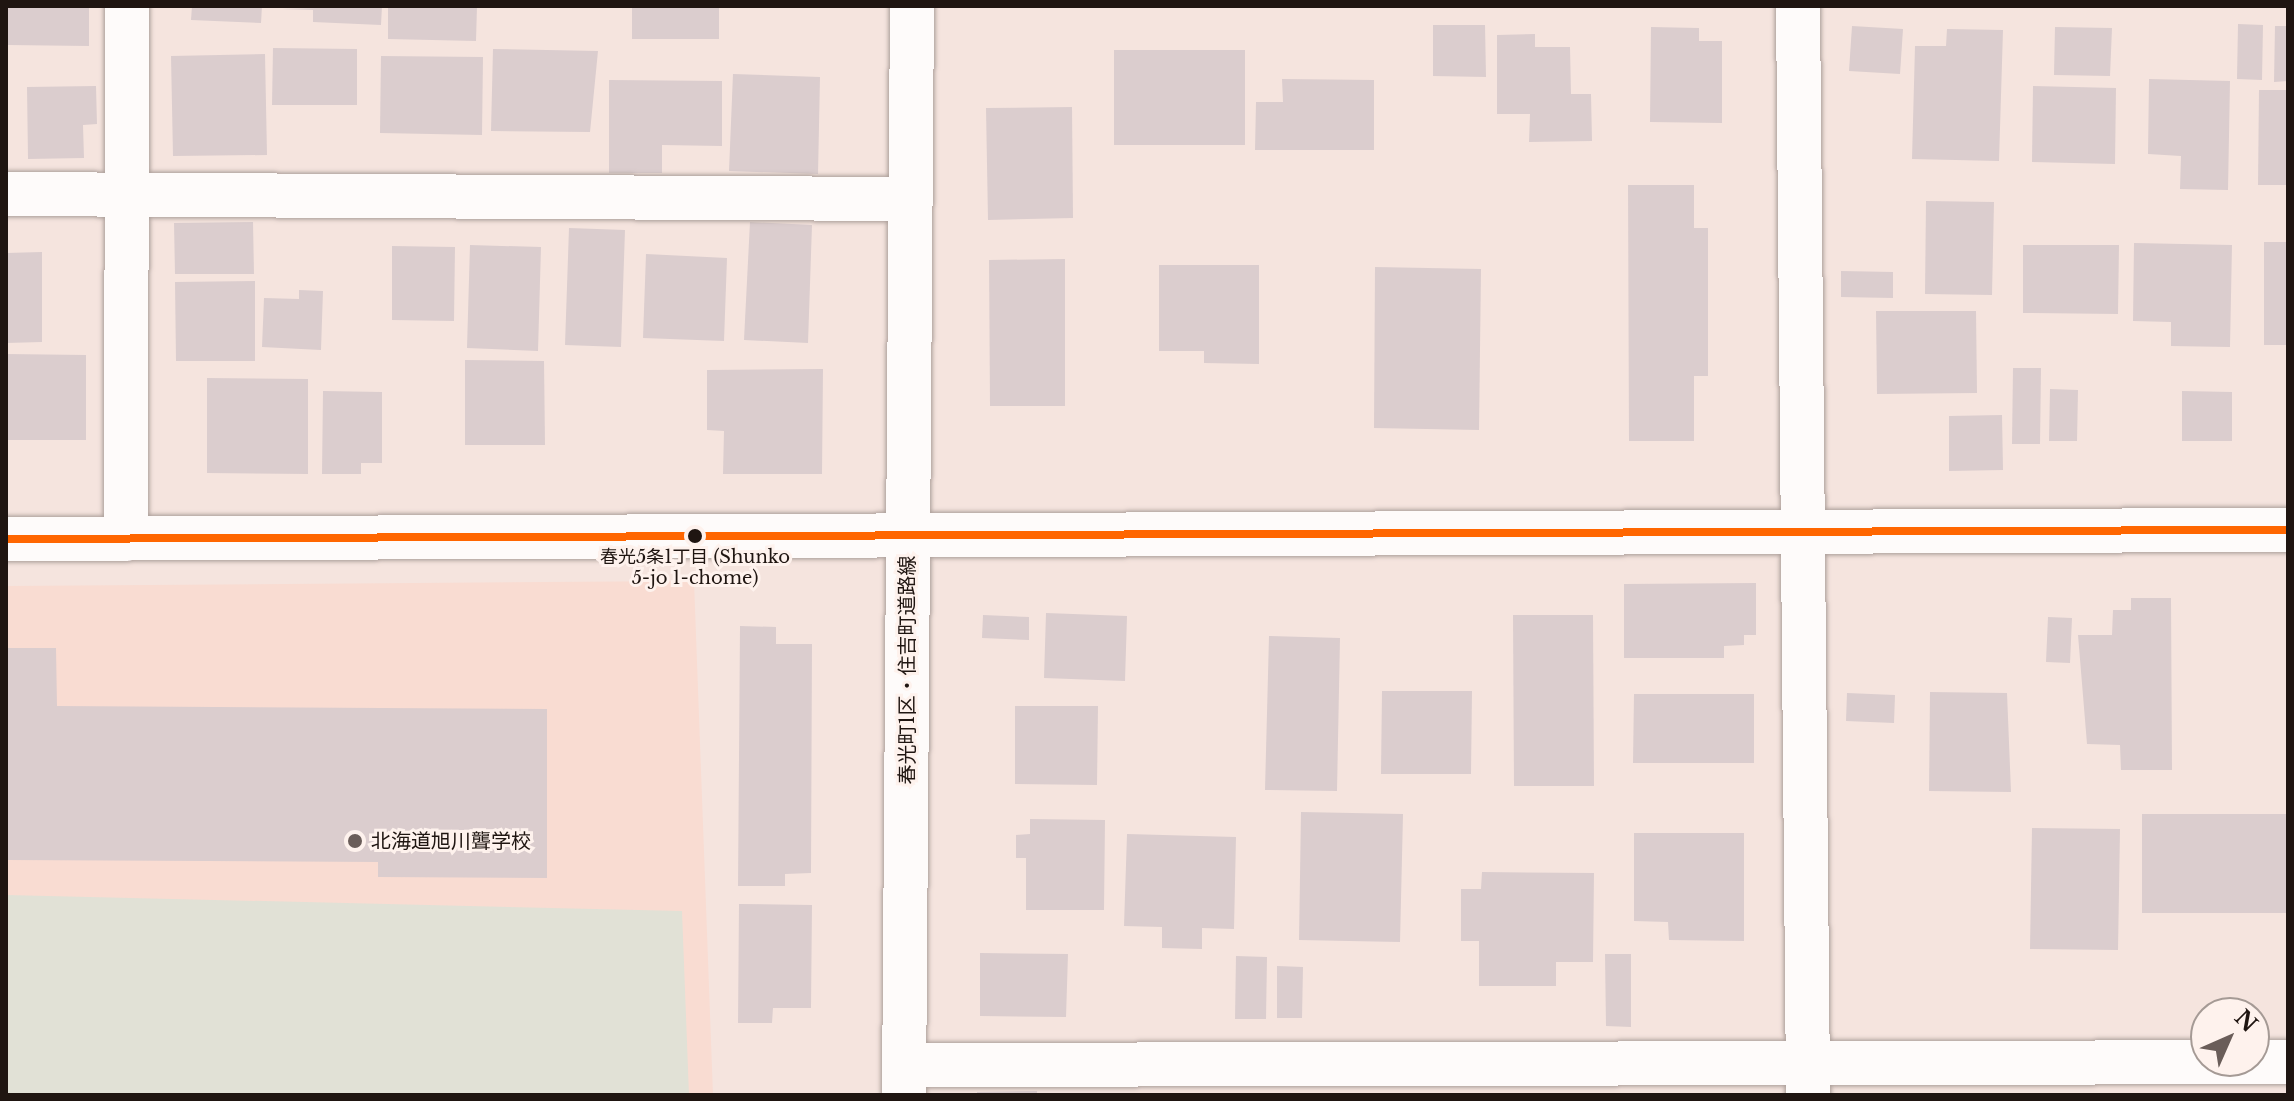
<!DOCTYPE html>
<html>
<head>
<meta charset="utf-8">
<style>
	body { margin:0 }
	#map { position:relative; width:2294px; height:1101px; overflow:hidden; background:#f5e4de; font-family:"Libre Baskerville","Noto Sans JP",serif }
	div>[style] { position:absolute }
	.built>* { inset:0; background:#f9dcd2 }
	.green>* { inset:0; background:#e1e1d6 }
	.building>* { inset:0; background:#dbcdce }
	.roads { filter:drop-shadow(0 0 2px #ada09b) drop-shadow(0 0 2px #ada09b) }
	.street>* { height:44px; margin:-22px; padding:0 22px; transform-origin:22px; border-radius:22px; background:#fefbfa }
	.secondary>* { height:44px; margin:-22px; padding:0 22px; transform-origin:22px; border-radius:22px; background:#fefbfa }
	.bus-1>* { height:8px; margin:-4px; padding:0 4px; transform-origin:4px; border-radius:4px; background:#f60 }
	.dots>* { width:22px; height:22px; translate:-50% -50%; box-sizing:border-box; border:4px solid #fef2ed; border-radius:50% }
	span { translate:-50% -50%; white-space:nowrap; text-align:center; line-height:1.15; -webkit-text-stroke:6px #fef2ed; paint-order:stroke }
	.bus-label { font-size:18px; color:#1f1511 }
	.street-label { font-size:20px; color:#1f1511 }
	.poi-label { font-size:20px; color:#1f1511 }
	.left { translate:0 -50%; text-align:left }
	.frame { position:absolute; inset:0; border:8px solid #1f1511; pointer-events:none }
	.north { position:absolute; left:2190px; top:997px; width:80px; height:80px; box-sizing:border-box; background:#fef2ed; border:2px solid #a59a95; border-radius:50%; rotate:45deg; font-size:22px; font-weight:700; line-height:32px; text-align:center; color:#1f1511 }
	.north::after { content:''; display:block; margin:auto; width:28px; height:36px; background:#6a5d59; clip-path:polygon(50% 0,100% 100%,50% 72%,0 100%) }
</style>
</head>
<body>
<div id="map">
	<div class="built">
		<i style="clip-path:polygon(694px 581px,713px 1095px,6px 1095px,6px 586px)"></i>
	</div>
	<div class="green">
		<i style="clip-path:polygon(6px 895px,682px 911px,689px 1095px,6px 1095px)"></i>
	</div>
	<div class="building">
		<i style="clip-path:polygon(8px 6px,89px 6px,89px 46px,8px 45px)"></i>
		<i style="clip-path:polygon(192px 6px,262px 6px,261px 23px,191px 20px)"></i>
		<i style="clip-path:polygon(382px 6px,381px 25px,313px 22px,313px 10px,282px 9px)"></i>
		<i style="clip-path:polygon(388px 6px,477px 6px,476px 41px,388px 39px)"></i>
		<i style="clip-path:polygon(632px 6px,719px 6px,719px 39px,632px 39px)"></i>
		<i style="clip-path:polygon(2238px 24px,2263px 25px,2262px 80px,2237px 79px)"></i>
		<i style="clip-path:polygon(1433px 25px,1485px 25px,1486px 77px,1433px 76px)"></i>
		<i style="clip-path:polygon(1852px 26px,1903px 29px,1900px 74px,1849px 71px)"></i>
		<i style="clip-path:polygon(2275px 26px,2288px 26px,2288px 81px,2274px 82px)"></i>
		<i style="clip-path:polygon(1651px 27px,1699px 28px,1699px 41px,1722px 41px,1722px 123px,1650px 122px)"></i>
		<i style="clip-path:polygon(2055px 27px,2112px 28px,2110px 76px,2054px 75px)"></i>
		<i style="clip-path:polygon(1947px 29px,2003px 30px,1999px 161px,1912px 159px,1915px 46px,1946px 46px)"></i>
		<i style="clip-path:polygon(1535px 34px,1535px 47px,1570px 47px,1571px 94px,1591px 94px,1592px 141px,1529px 142px,1530px 114px,1497px 114px,1497px 35px)"></i>
		<i style="clip-path:polygon(273px 48px,357px 49px,357px 105px,272px 105px)"></i>
		<i style="clip-path:polygon(493px 49px,598px 51px,590px 132px,491px 131px)"></i>
		<i style="clip-path:polygon(1114px 50px,1245px 50px,1245px 145px,1114px 145px)"></i>
		<i style="clip-path:polygon(265px 54px,267px 155px,173px 156px,171px 56px)"></i>
		<i style="clip-path:polygon(381px 56px,483px 57px,482px 135px,380px 133px)"></i>
		<i style="clip-path:polygon(733px 74px,820px 77px,818px 174px,729px 171px)"></i>
		<i style="clip-path:polygon(1282px 79px,1374px 80px,1374px 150px,1255px 150px,1256px 102px,1283px 102px)"></i>
		<i style="clip-path:polygon(2149px 79px,2230px 81px,2228px 190px,2180px 189px,2181px 156px,2148px 154px)"></i>
		<i style="clip-path:polygon(609px 80px,722px 81px,722px 146px,662px 145px,662px 173px,609px 173px)"></i>
		<i style="clip-path:polygon(96px 86px,97px 124px,83px 125px,84px 158px,28px 159px,27px 87px)"></i>
		<i style="clip-path:polygon(2033px 86px,2116px 88px,2115px 164px,2032px 162px)"></i>
		<i style="clip-path:polygon(2259px 90px,2288px 90px,2288px 185px,2258px 185px)"></i>
		<i style="clip-path:polygon(1072px 107px,1073px 218px,988px 220px,986px 108px)"></i>
		<i style="clip-path:polygon(1628px 185px,1694px 185px,1694px 228px,1708px 228px,1708px 376px,1694px 376px,1694px 441px,1629px 441px)"></i>
		<i style="clip-path:polygon(1926px 201px,1994px 202px,1992px 295px,1925px 294px)"></i>
		<i style="clip-path:polygon(253px 222px,254px 274px,175px 274px,174px 223px)"></i>
		<i style="clip-path:polygon(750px 222px,812px 225px,808px 343px,744px 340px)"></i>
		<i style="clip-path:polygon(569px 228px,625px 230px,621px 347px,565px 345px)"></i>
		<i style="clip-path:polygon(2264px 242px,2288px 242px,2288px 345px,2264px 345px)"></i>
		<i style="clip-path:polygon(2134px 243px,2232px 245px,2230px 347px,2171px 346px,2171px 322px,2133px 321px)"></i>
		<i style="clip-path:polygon(470px 245px,541px 247px,538px 351px,467px 348px)"></i>
		<i style="clip-path:polygon(2023px 245px,2119px 245px,2118px 314px,2023px 313px)"></i>
		<i style="clip-path:polygon(392px 246px,455px 247px,454px 321px,392px 320px)"></i>
		<i style="clip-path:polygon(42px 252px,42px 342px,6px 343px,6px 253px)"></i>
		<i style="clip-path:polygon(646px 254px,727px 258px,724px 341px,643px 338px)"></i>
		<i style="clip-path:polygon(1065px 259px,1065px 406px,990px 406px,989px 260px)"></i>
		<i style="clip-path:polygon(1159px 265px,1259px 265px,1259px 364px,1204px 363px,1204px 351px,1159px 351px)"></i>
		<i style="clip-path:polygon(1375px 267px,1481px 269px,1479px 430px,1374px 428px)"></i>
		<i style="clip-path:polygon(1841px 271px,1893px 272px,1893px 298px,1841px 297px)"></i>
		<i style="clip-path:polygon(255px 281px,255px 361px,176px 361px,175px 282px)"></i>
		<i style="clip-path:polygon(299px 290px,323px 291px,321px 350px,262px 347px,264px 298px,299px 299px)"></i>
		<i style="clip-path:polygon(1876px 311px,1976px 311px,1977px 393px,1877px 394px)"></i>
		<i style="clip-path:polygon(6px 354px,86px 355px,86px 440px,6px 440px)"></i>
		<i style="clip-path:polygon(465px 360px,544px 361px,545px 445px,465px 445px)"></i>
		<i style="clip-path:polygon(2013px 368px,2041px 368px,2040px 444px,2012px 444px)"></i>
		<i style="clip-path:polygon(823px 369px,822px 474px,723px 474px,724px 431px,707px 430px,707px 370px)"></i>
		<i style="clip-path:polygon(207px 378px,308px 379px,308px 474px,207px 473px)"></i>
		<i style="clip-path:polygon(2050px 389px,2078px 390px,2077px 441px,2049px 441px)"></i>
		<i style="clip-path:polygon(323px 391px,382px 392px,382px 463px,361px 463px,361px 474px,322px 474px)"></i>
		<i style="clip-path:polygon(2182px 391px,2232px 392px,2232px 441px,2182px 441px)"></i>
		<i style="clip-path:polygon(2002px 415px,2003px 470px,1949px 471px,1949px 416px)"></i>
		<i style="clip-path:polygon(1756px 583px,1756px 635px,1744px 635px,1744px 645px,1724px 646px,1724px 658px,1624px 658px,1624px 584px)"></i>
		<i style="clip-path:polygon(2131px 598px,2171px 598px,2172px 770px,2121px 770px,2120px 745px,2087px 744px,2078px 635px,2112px 635px,2113px 610px,2131px 610px)"></i>
		<i style="clip-path:polygon(1046px 613px,1127px 616px,1125px 681px,1044px 678px)"></i>
		<i style="clip-path:polygon(983px 615px,1029px 617px,1029px 640px,982px 638px)"></i>
		<i style="clip-path:polygon(1513px 615px,1593px 615px,1594px 786px,1514px 786px)"></i>
		<i style="clip-path:polygon(2048px 617px,2072px 618px,2070px 663px,2046px 662px)"></i>
		<i style="clip-path:polygon(740px 626px,776px 627px,776px 644px,812px 644px,811px 873px,785px 874px,785px 886px,738px 886px)"></i>
		<i style="clip-path:polygon(1269px 636px,1340px 638px,1337px 791px,1265px 790px)"></i>
		<i style="clip-path:polygon(6px 648px,56px 648px,57px 706px,547px 709px,547px 878px,378px 877px,378px 862px,6px 860px)"></i>
		<i style="clip-path:polygon(1382px 691px,1472px 691px,1471px 774px,1381px 774px)"></i>
		<i style="clip-path:polygon(1930px 692px,2007px 693px,2011px 792px,1929px 791px)"></i>
		<i style="clip-path:polygon(1847px 693px,1895px 695px,1894px 723px,1846px 721px)"></i>
		<i style="clip-path:polygon(1634px 694px,1754px 694px,1754px 763px,1633px 763px)"></i>
		<i style="clip-path:polygon(1015px 706px,1098px 706px,1097px 785px,1015px 784px)"></i>
		<i style="clip-path:polygon(1301px 812px,1403px 814px,1400px 942px,1299px 940px)"></i>
		<i style="clip-path:polygon(2142px 814px,2288px 814px,2288px 913px,2142px 913px)"></i>
		<i style="clip-path:polygon(1030px 819px,1105px 820px,1104px 910px,1026px 910px,1026px 858px,1016px 858px,1016px 835px,1030px 834px)"></i>
		<i style="clip-path:polygon(2032px 828px,2120px 829px,2118px 950px,2030px 949px)"></i>
		<i style="clip-path:polygon(1634px 833px,1744px 833px,1744px 941px,1669px 940px,1668px 922px,1634px 921px)"></i>
		<i style="clip-path:polygon(1127px 834px,1236px 837px,1234px 929px,1202px 928px,1202px 949px,1162px 948px,1162px 927px,1124px 926px)"></i>
		<i style="clip-path:polygon(1482px 872px,1594px 873px,1593px 962px,1556px 962px,1556px 986px,1479px 986px,1479px 941px,1461px 941px,1461px 889px,1481px 889px)"></i>
		<i style="clip-path:polygon(739px 904px,812px 905px,811px 1008px,773px 1008px,772px 1023px,738px 1023px)"></i>
		<i style="clip-path:polygon(980px 953px,1068px 954px,1066px 1017px,980px 1016px)"></i>
		<i style="clip-path:polygon(1605px 954px,1631px 954px,1631px 1027px,1606px 1026px)"></i>
		<i style="clip-path:polygon(1236px 956px,1267px 957px,1266px 1019px,1235px 1019px)"></i>
		<i style="clip-path:polygon(1277px 966px,1303px 967px,1302px 1018px,1277px 1018px)"></i>
		<i style="clip-path:polygon(1037px 1091px,1037px 1095px,977px 1095px,977px 1092px)"></i>
	</div>
	<div class="roads">
		<div class="street">
			<i style="left:1798px;top:6px;width:1089px;rotate:89.47deg"></i>
			<i style="left:6px;top:194px;width:904px;rotate:0.32deg"></i>
			<i style="left:126px;top:539px;width:533px;rotate:-89.89deg"></i>
			<i style="left:904px;top:1065px;width:1384px;rotate:-0.12deg"></i>
			<i style="left:904px;top:1095px;width:1089px;rotate:-89.58deg"></i>
		</div>
		<div class="secondary">
			<i style="left:6px;top:539px;width:2282px;rotate:-0.23deg"></i>
		</div>
	</div>
	<div class="bus-1">
		<i style="left:6px;top:539px;width:2282px;rotate:-0.23deg"></i>
	</div>
	<div class="dots">
		<i style="left:695px;top:536px;background:#1f1511"></i>
		<i style="left:355px;top:841px;background:#6a5d59"></i>
	</div>
	<div class="bus-label">
		<span style="left:695px;top:568px">春光5条1丁目 (Shunko<br>5-jo 1-chome)</span>
	</div>
	<div class="street-label">
		<span style="left:907px;top:670px;rotate:-90deg">春光町1区・住吉町道路線</span>
	</div>
	<div class="poi-label">
		<span class="left" style="left:371px;top:841px">北海道旭川聾学校</span>
	</div>
	<div class="frame"></div>
	<div class="north">N</div>
</div>
</body>
</html>
